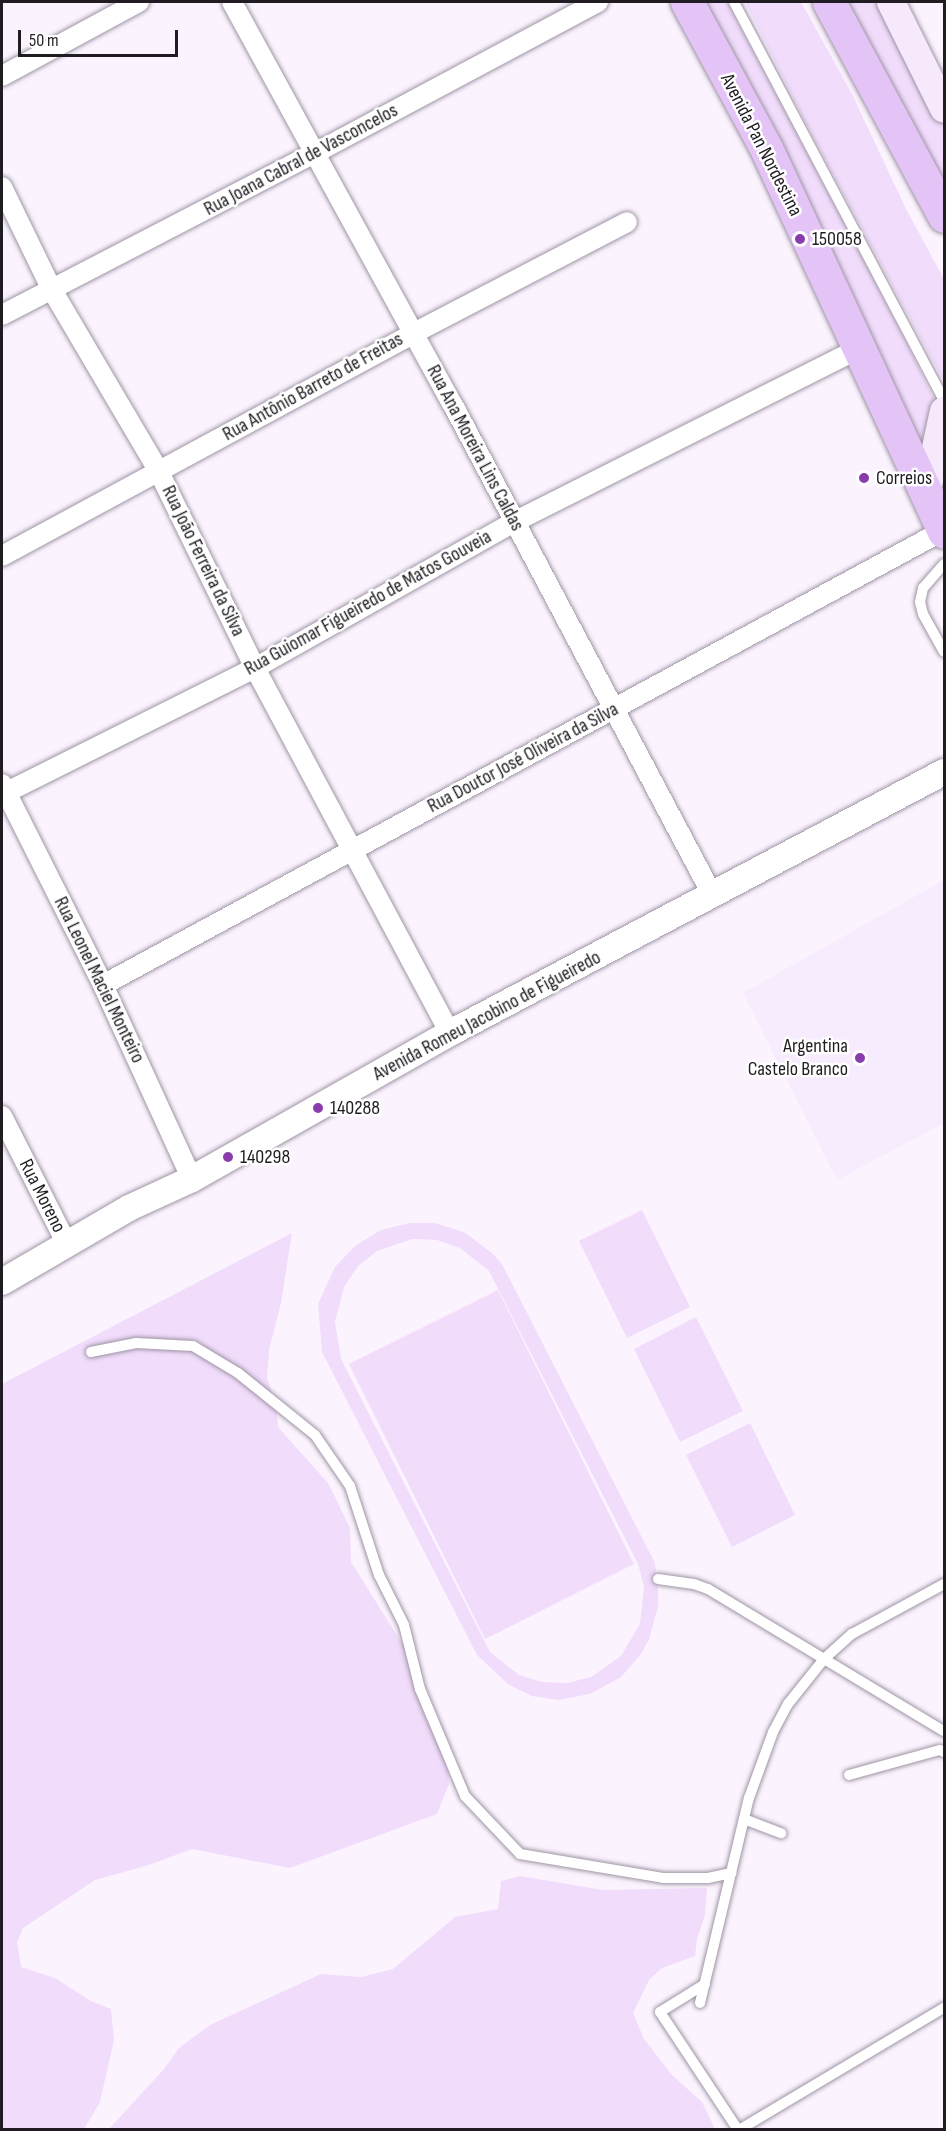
<!DOCTYPE html>
<html>
<head>
<meta charset="utf-8">
<style>
	body { margin:0 }
	#map { position:relative; width:946px; height:2131px; overflow:hidden; background:#fbf4fe; font-family:"Sofia Sans Condensed",sans-serif }
	div>[style] { position:absolute }
	.built>* { inset:0; background:#f7ebfe }
	.green>* { inset:0; background:#f1dcfc }
	.roads { filter:drop-shadow(0 0 2px #9f95a5) drop-shadow(0 0 2px #9f95a5) }
	.service>* { height:10px; margin:-5px; padding:0 5px; transform-origin:5px; border-radius:5px; background:#fff }
	.minor>* { height:20px; margin:-10px; padding:0 10px; transform-origin:10px; border-radius:10px; background:#fff }
	.tertiary>* { height:26px; margin:-13px; padding:0 13px; transform-origin:13px; border-radius:13px; background:#fff }
	.secondary>* { height:28px; margin:-14px; padding:0 14px; transform-origin:14px; border-radius:14px; background:#f5e9fb }
	.trunk>* { height:33px; margin:-16.5px; padding:0 16.5px; transform-origin:16.5px; border-radius:16.5px; background:#e4c4f6 }
	.dots>* { width:16px; height:16px; translate:-50% -50%; box-sizing:border-box; border:3px solid #fff; border-radius:50% }
	span { translate:-50% -50%; white-space:nowrap; text-align:center; line-height:1.15; -webkit-text-stroke:5px #fff; paint-order:stroke }
	.street-label { font-size:20px; color:#201c22 }
	.poi-label { font-size:20px; color:#201c22 }
	.left { translate:0 -50%; text-align:left }
	.right { translate:-100% -50%; text-align:right }
	.frame { position:absolute; inset:0; border:3px solid #201c22; pointer-events:none }
	.scale { position:absolute; left:18px; top:30px; width:160px; height:27px; box-sizing:border-box; border:3px solid #201c22; border-top:0; padding-left:8px; font-size:18px; line-height:21px; white-space:nowrap; color:#201c22; -webkit-text-stroke:4px #fff; paint-order:stroke }
</style>
</head>
<body>
<div id="map">
	<div class="built">
		<i style="clip-path:polygon(944px 880px,944px 1123px,837px 1180px,743px 993px)"></i>
	</div>
	<div class="green">
		<i style="clip-path:polygon(697px 2px,727px 2px,904px 337px,944px 420px,944px 505px)"></i>
		<i style="clip-path:polygon(745px 2px,801px 2px,852px 94px,906px 209px,944px 279px,944px 382px,807px 125px)"></i>
		<i style="clip-path:polygon(832px 2px,885px 2px,944px 118px,944px 204px)"></i>
		<i style="clip-path:polygon(642px 1210px,690px 1307px,627px 1338px,579px 1241px)"></i>
		<i style="clip-path:polygon(evenodd,410px 1223px,435px 1223px,464px 1232px,492px 1253px,502px 1264px,654px 1561px,658px 1579px,658px 1607px,649px 1639px,641px 1654px,621px 1677px,590px 1694px,558px 1700px,532px 1696px,509px 1685px,477px 1655px,322px 1352px,318px 1304px,335px 1267px,355px 1246px,381px 1230px,410px 1223px,412px 1239px,437px 1240px,460px 1248px,489px 1271px,638px 1564px,644px 1587px,640px 1624px,621px 1656px,591px 1677px,567px 1683px,542px 1682px,519px 1675px,490px 1652px,341px 1359px,335px 1322px,344px 1287px,358px 1266px,377px 1251px,412px 1239px)"></i>
		<i style="clip-path:polygon(292px 1233px,281px 1303px,269px 1350px,267px 1378px,276px 1404px,278px 1427px,328px 1483px,337px 1501px,350px 1528px,351px 1562px,413px 1661px,445px 1735px,449px 1784px,437px 1814px,290px 1868px,192px 1849px,149px 1865px,95px 1880px,23px 1928px,17px 1942px,21px 1967px,55px 1978px,91px 2001px,111px 2009px,114px 2040px,100px 2102px,84px 2129px,2px 2130px,2px 1384px)"></i>
		<i style="clip-path:polygon(498px 1290px,634px 1564px,485px 1639px,349px 1364px)"></i>
		<i style="clip-path:polygon(696px 1317px,743px 1411px,680px 1442px,634px 1349px)"></i>
		<i style="clip-path:polygon(750px 1423px,795px 1515px,732px 1547px,686px 1455px)"></i>
		<i style="clip-path:polygon(520px 1876px,603px 1890px,707px 1888px,705px 1915px,697px 1939px,695px 1956px,662px 1968px,649px 1980px,633px 2013px,644px 2039px,672px 2075px,702px 2102px,715px 2129px,109px 2129px,164px 2069px,179px 2048px,210px 2025px,321px 1974px,361px 1977px,393px 1969px,455px 1917px,498px 1909px,501px 1881px)"></i>
	</div>
	<div class="roads">
		<div class="service">
			<i style="left:734px;top:2px;width:450px;rotate:62.2deg"></i>
			<i style="left:944px;top:564px;width:32px;rotate:131deg"></i>
			<i style="left:923px;top:588px;width:14px;rotate:102deg"></i>
			<i style="left:920px;top:602px;width:12px;rotate:76deg"></i>
			<i style="left:923px;top:614px;width:43px;rotate:61.1deg"></i>
			<i style="left:91px;top:1352px;width:46px;rotate:-11.3deg"></i>
			<i style="left:136px;top:1343px;width:57px;rotate:3deg"></i>
			<i style="left:193px;top:1346px;width:52px;rotate:31deg"></i>
			<i style="left:238px;top:1373px;width:99px;rotate:38.8deg"></i>
			<i style="left:315px;top:1435px;width:62px;rotate:55.5deg"></i>
			<i style="left:350px;top:1486px;width:94px;rotate:72deg"></i>
			<i style="left:379px;top:1575px;width:56px;rotate:63.4deg"></i>
			<i style="left:404px;top:1625px;width:66px;rotate:76deg"></i>
			<i style="left:420px;top:1689px;width:116px;rotate:67.2deg"></i>
			<i style="left:465px;top:1796px;width:80px;rotate:46.5deg"></i>
			<i style="left:520px;top:1854px;width:145px;rotate:9.5deg"></i>
			<i style="left:663px;top:1878px;width:45px"></i>
			<i style="left:708px;top:1878px;width:24px;rotate:-12deg"></i>
			<i style="left:658px;top:1579px;width:36px;rotate:8deg"></i>
			<i style="left:694px;top:1584px;width:15px;rotate:20deg"></i>
			<i style="left:708px;top:1589px;width:275px;rotate:31.1deg"></i>
			<i style="left:849px;top:1775px;width:94px;rotate:-15.4deg"></i>
			<i style="left:940px;top:1750px;width:4px;rotate:27deg"></i>
			<i style="left:744px;top:1819px;width:40px;rotate:21deg"></i>
			<i style="left:705px;top:1984px;width:53px;rotate:148.1deg"></i>
			<i style="left:660px;top:2012px;width:141px;rotate:56.5deg"></i>
			<i style="left:700px;top:2003px;width:211px;rotate:-76.6deg"></i>
			<i style="left:749px;top:1798px;width:70px;rotate:-70deg"></i>
			<i style="left:773px;top:1732px;width:32px;rotate:-62deg"></i>
			<i style="left:788px;top:1704px;width:58px;rotate:-51.3deg"></i>
			<i style="left:824px;top:1659px;width:38px;rotate:-42deg"></i>
			<i style="left:852px;top:1634px;width:105px;rotate:-28.5deg"></i>
			<i style="left:739px;top:2130px;width:239px;rotate:-30.8deg"></i>
		</div>
		<div class="minor">
			<i style="left:232px;top:2px;width:460px;rotate:61.3deg"></i>
			<i style="left:453px;top:405px;width:556px;rotate:62.1deg"></i>
			<i style="left:2px;top:76px;width:156px;rotate:-28.4deg"></i>
			<i style="left:2px;top:187px;width:114px;rotate:64.1deg"></i>
			<i style="left:52px;top:290px;width:211px;rotate:59.5deg"></i>
			<i style="left:159px;top:472px;width:218px;rotate:63.9deg"></i>
			<i style="left:255px;top:668px;width:414px;rotate:61.9deg"></i>
			<i style="left:2px;top:315px;width:352px;rotate:-27.4deg"></i>
			<i style="left:315px;top:153px;width:321px;rotate:-28.1deg"></i>
			<i style="left:2px;top:556px;width:468px;rotate:-28.4deg"></i>
			<i style="left:414px;top:333px;width:240px;rotate:-27.5deg"></i>
			<i style="left:2px;top:784px;width:225px;rotate:63.3deg"></i>
			<i style="left:103px;top:985px;width:213px;rotate:65.4deg"></i>
			<i style="left:7px;top:792px;width:277px;rotate:-26.6deg"></i>
			<i style="left:255px;top:668px;width:297px;rotate:-29.4deg"></i>
			<i style="left:514px;top:522px;width:385px;rotate:-26.7deg"></i>
			<i style="left:103px;top:985px;width:956px;rotate:-28.41deg"></i>
			<i style="left:2px;top:1116px;width:144px;rotate:63.1deg"></i>
		</div>
		<div class="tertiary">
			<i style="left:2px;top:1282px;width:147px;rotate:-30.2deg"></i>
			<i style="left:129px;top:1208px;width:69px;rotate:-24.7deg"></i>
			<i style="left:192px;top:1179px;width:296px;rotate:-29.5deg"></i>
			<i style="left:450px;top:1033px;width:559px;rotate:-27.85deg"></i>
		</div>
		<div class="secondary">
			<i style="left:891px;top:2px;width:119px;rotate:63.6deg"></i>
			<i style="left:926px;top:494px;width:85px;rotate:-77.8deg"></i>
		</div>
		<div class="trunk">
			<i style="left:687px;top:2px;width:166px;rotate:61.6deg"></i>
			<i style="left:766px;top:148px;width:423px;rotate:65.1deg"></i>
			<i style="left:829px;top:2px;width:243px;rotate:61.7deg"></i>
		</div>
	</div>
	<div class="dots">
		<i style="left:800px;top:239px;background:#8a3cac"></i>
		<i style="left:864px;top:478px;background:#8a3cac"></i>
		<i style="left:860px;top:1058px;background:#8a3cac"></i>
		<i style="left:318px;top:1108px;background:#8a3cac"></i>
		<i style="left:228px;top:1157px;background:#8a3cac"></i>
	</div>
	<div class="street-label">
		<span style="left:761px;top:145px;rotate:63deg">Avenida Pan Nordestina</span>
		<span style="left:301px;top:160px;rotate:-28deg">Rua Joana Cabral de Vasconcelos</span>
		<span style="left:313px;top:387px;rotate:-29deg">Rua Antônio Barreto de Freitas</span>
		<span style="left:475px;top:448px;rotate:62deg">Rua Ana Moreira Lins Caldas</span>
		<span style="left:203px;top:561px;rotate:64deg">Rua João Ferreira da Silva</span>
		<span style="left:368px;top:603px;rotate:-29deg">Rua Guiomar Figueiredo de Matos Gouveia</span>
		<span style="left:523px;top:758px;rotate:-28deg">Rua Doutor José Oliveira da Silva</span>
		<span style="left:99px;top:980px;rotate:64deg">Rua Leonel Maciel Monteiro</span>
		<span style="left:487px;top:1016px;rotate:-28deg">Avenida Romeu Jacobino de Figueiredo</span>
		<span style="left:42px;top:1196px;rotate:63deg">Rua Moreno</span>
	</div>
	<div class="poi-label">
		<span class="left" style="left:812px;top:239px">150058</span>
		<span class="left" style="left:876px;top:478px">Correios</span>
		<span class="right" style="left:848px;top:1058px">Argentina<br>Castelo Branco</span>
		<span class="left" style="left:330px;top:1108px">140288</span>
		<span class="left" style="left:240px;top:1157px">140298</span>
	</div>
	<div class="frame"></div>
	<div class="scale">50 m</div>
</div>
</body>
</html>
